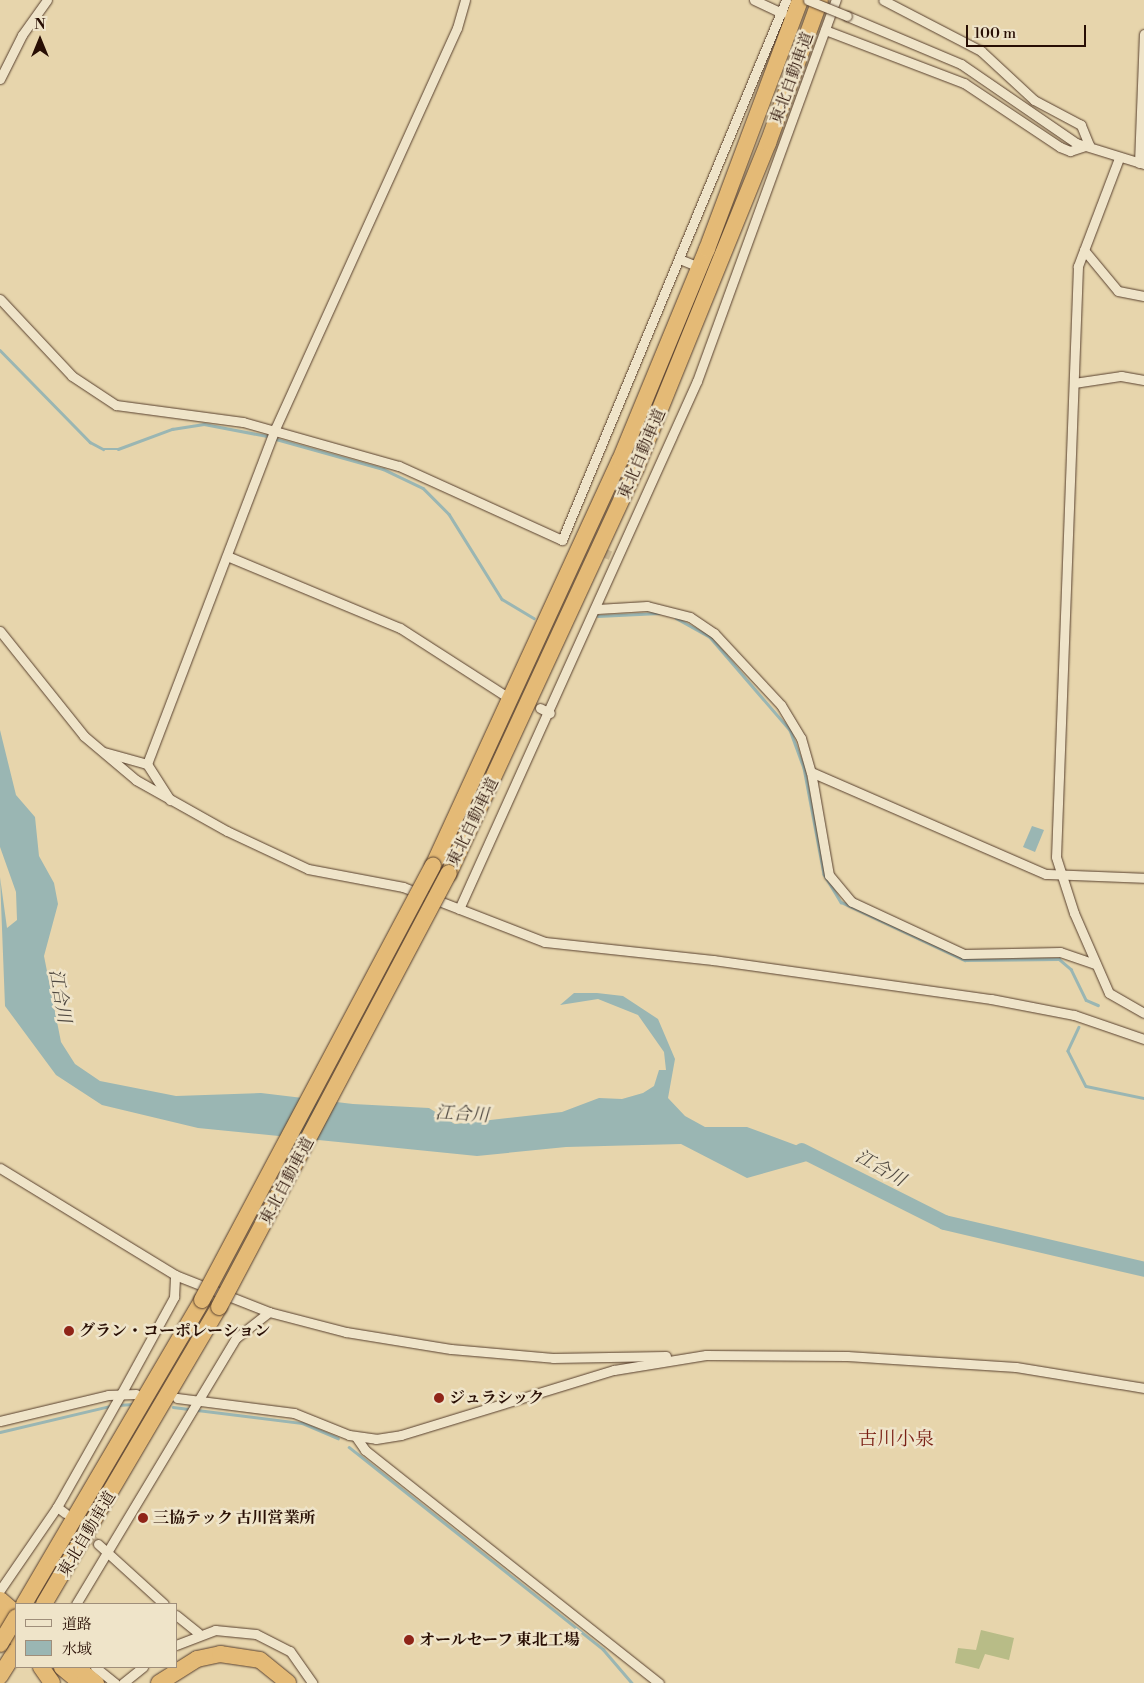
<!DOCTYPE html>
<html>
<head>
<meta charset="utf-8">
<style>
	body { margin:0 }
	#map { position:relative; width:1144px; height:1683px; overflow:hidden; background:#e7d5ac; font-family:"Libre Bodoni","Noto Serif JP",serif }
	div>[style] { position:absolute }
	.green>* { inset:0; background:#b8bc87 }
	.water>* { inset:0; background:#9ab6b3 }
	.stream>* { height:2.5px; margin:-1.25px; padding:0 1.25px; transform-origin:1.25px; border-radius:1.25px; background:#9ab6b3 }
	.river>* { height:15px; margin:-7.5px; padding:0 7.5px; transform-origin:7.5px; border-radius:7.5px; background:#9ab6b3 }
	.minor-tunnel>* { height:9px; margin-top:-4.5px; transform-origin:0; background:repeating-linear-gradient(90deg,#cab793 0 9px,transparent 0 13.5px) }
	.roads { filter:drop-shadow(0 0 1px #58402e) drop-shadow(0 0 1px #58402e) }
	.minor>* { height:9px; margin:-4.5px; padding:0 4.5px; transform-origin:4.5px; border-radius:4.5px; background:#efe4c9 }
	.trunk>* { height:15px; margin:-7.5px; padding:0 7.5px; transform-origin:7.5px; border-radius:7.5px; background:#e4ba76 }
	.motorway>* { height:16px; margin:-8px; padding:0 8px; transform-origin:8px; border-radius:8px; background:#e4ba76 }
	.bridges { filter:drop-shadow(0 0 1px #58402e) drop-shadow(0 0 1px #58402e) }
	.minor-bridge>* { height:9px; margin:-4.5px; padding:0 4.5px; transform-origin:4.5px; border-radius:4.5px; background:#efe4c9 }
	.motorway-bridge>* { height:16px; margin:-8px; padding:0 8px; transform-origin:8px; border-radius:8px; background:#e4ba76 }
	.dots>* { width:14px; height:14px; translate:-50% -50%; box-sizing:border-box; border:2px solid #efe4c9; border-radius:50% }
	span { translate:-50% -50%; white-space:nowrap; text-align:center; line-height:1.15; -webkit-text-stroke:5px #efe4c9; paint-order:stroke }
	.street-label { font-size:16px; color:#280e04 }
	.poi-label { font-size:16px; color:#280e04; font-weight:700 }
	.left { translate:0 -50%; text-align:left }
	.water-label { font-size:18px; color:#504941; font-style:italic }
	.quarter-label { font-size:19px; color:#7a1f14 }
	.legend { position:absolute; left:15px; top:1603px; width:162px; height:65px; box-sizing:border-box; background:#efe4c9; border:1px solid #9f8e7a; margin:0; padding:6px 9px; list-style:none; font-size:15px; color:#280e04 }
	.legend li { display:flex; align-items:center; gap:10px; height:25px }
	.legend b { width:25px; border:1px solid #9f8e7a }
	.north { position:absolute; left:15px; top:15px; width:50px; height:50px; -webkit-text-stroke:4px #efe4c9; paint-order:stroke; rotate:0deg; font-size:14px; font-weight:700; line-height:20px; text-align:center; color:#280e04 }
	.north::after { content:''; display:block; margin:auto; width:18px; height:22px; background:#280e04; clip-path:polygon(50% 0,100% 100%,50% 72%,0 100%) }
	.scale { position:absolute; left:966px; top:25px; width:120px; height:22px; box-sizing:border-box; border:2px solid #280e04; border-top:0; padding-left:6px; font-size:15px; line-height:18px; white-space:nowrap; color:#280e04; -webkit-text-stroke:4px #efe4c9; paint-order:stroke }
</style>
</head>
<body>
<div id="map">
	<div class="green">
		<i style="clip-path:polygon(981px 1630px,1014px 1638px,1009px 1660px,985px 1654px,979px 1669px,955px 1663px,958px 1648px,976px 1650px)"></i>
	</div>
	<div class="water">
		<i style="clip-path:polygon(0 730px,16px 795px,35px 817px,39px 856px,54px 883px,58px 904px,44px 956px,61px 1042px,75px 1064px,100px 1081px,176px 1096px,261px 1093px,353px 1104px,429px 1108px,455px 1124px,562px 1112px,599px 1098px,622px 1099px,643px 1093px,654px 1086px,659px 1070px,666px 1070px,664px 1052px,638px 1015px,598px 999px,560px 1005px,574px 993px,597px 993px,623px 996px,658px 1019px,675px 1059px,668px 1098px,685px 1116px,705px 1127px,747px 1127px,825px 1156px,747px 1178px,681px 1144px,566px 1147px,477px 1156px,198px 1128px,102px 1105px,56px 1075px,5px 1006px,0 877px,7px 928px,17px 920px,16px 892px,0 847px)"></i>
		<i style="clip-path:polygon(1032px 826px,1044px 830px,1035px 852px,1023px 847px)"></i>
	</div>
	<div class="stream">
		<i style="left:0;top:350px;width:129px;rotate:45.6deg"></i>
		<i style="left:90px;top:442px;width:15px;rotate:28deg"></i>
		<i style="left:103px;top:449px;width:15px"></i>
		<i style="left:118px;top:449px;width:58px;rotate:-20.3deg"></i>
		<i style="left:172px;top:429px;width:32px;rotate:-9deg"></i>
		<i style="left:204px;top:424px;width:64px;rotate:10.8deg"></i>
		<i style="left:276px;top:439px;width:111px;rotate:15.7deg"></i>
		<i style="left:383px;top:469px;width:44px;rotate:25.4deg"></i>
		<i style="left:423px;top:488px;width:37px;rotate:45deg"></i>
		<i style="left:449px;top:514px;width:100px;rotate:58.1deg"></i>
		<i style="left:502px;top:599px;width:37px;rotate:31deg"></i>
		<i style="left:598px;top:616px;width:61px;rotate:-2.8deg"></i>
		<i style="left:676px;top:618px;width:39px;rotate:29deg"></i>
		<i style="left:710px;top:637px;width:123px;rotate:49.3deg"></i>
		<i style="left:790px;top:730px;width:40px;rotate:69.8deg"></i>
		<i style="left:804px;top:768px;width:108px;rotate:79.3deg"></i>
		<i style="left:824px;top:874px;width:33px;rotate:59deg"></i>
		<i style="left:841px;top:902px;width:137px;rotate:25.1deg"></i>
		<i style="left:965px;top:960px;width:94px;rotate:-0.6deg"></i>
		<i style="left:1059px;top:959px;width:16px;rotate:40deg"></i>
		<i style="left:1071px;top:969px;width:34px;rotate:64deg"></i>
		<i style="left:1086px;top:1000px;width:13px;rotate:23deg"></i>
		<i style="left:1079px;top:1027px;width:26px;rotate:115deg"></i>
		<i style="left:1068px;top:1051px;width:39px;rotate:63deg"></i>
		<i style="left:1086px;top:1086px;width:59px;rotate:11.7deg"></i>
		<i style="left:118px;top:1405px;width:15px;rotate:-4deg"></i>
		<i style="left:173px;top:1407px;width:130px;rotate:7.1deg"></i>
		<i style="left:302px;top:1423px;width:39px;rotate:23deg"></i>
		<i style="left:0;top:1432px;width:113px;rotate:-13.3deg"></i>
		<i style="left:349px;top:1447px;width:325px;rotate:38.5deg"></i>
		<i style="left:603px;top:1649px;width:45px;rotate:49.5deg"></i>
	</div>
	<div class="river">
		<i style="left:801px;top:1150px;width:160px;rotate:26.7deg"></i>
		<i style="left:944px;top:1222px;width:205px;rotate:13.2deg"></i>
	</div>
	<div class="minor-tunnel">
		<i style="left:578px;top:542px;width:35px;rotate:22deg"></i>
		<i style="left:71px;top:1518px;width:37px;rotate:44deg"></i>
	</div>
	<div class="roads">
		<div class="minor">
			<i style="left:754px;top:0;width:31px;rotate:25deg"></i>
			<i style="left:847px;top:16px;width:124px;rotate:22.8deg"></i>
			<i style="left:961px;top:64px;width:140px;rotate:34.5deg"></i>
			<i style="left:1076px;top:143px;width:71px;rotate:17.2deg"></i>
			<i style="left:825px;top:30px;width:149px;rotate:20.9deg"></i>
			<i style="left:964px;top:83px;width:115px;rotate:33.7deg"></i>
			<i style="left:1060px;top:147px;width:11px;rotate:22deg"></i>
			<i style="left:1070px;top:151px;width:20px;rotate:-18deg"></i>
			<i style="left:1089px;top:145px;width:22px;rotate:-112deg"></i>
			<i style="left:1081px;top:125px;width:53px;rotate:-152deg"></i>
			<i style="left:1034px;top:100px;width:72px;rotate:-137.2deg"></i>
			<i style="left:981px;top:51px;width:110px;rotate:-152.5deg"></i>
			<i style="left:0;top:79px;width:49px;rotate:-63.4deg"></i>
			<i style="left:22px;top:35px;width:43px;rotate:-54.5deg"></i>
			<i style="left:1119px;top:158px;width:116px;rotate:110.8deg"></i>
			<i style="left:1078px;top:266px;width:591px;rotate:92.13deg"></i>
			<i style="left:1056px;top:857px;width:59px;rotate:72.2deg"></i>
			<i style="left:1074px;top:913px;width:87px;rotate:66.4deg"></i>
			<i style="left:1109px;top:993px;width:40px;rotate:29.7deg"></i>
			<i style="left:1139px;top:163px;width:129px;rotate:-87.8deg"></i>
			<i style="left:1084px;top:250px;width:53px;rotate:50.3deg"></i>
			<i style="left:1118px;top:291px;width:26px;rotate:11deg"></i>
			<i style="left:682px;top:260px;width:11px;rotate:22deg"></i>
			<i style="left:0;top:299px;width:105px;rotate:46.9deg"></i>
			<i style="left:72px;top:376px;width:53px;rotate:33.4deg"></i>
			<i style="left:116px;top:405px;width:128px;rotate:7.6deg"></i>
			<i style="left:243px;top:422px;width:162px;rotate:15.8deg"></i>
			<i style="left:399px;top:466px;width:179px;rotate:24.4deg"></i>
			<i style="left:562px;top:540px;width:585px;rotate:-67.47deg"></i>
			<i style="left:1074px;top:383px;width:48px;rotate:-8.5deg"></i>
			<i style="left:1121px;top:376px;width:23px;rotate:10deg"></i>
			<i style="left:227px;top:556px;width:187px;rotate:22.6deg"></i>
			<i style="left:400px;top:628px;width:122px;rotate:32.7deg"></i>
			<i style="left:597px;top:609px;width:50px;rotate:-3.4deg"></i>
			<i style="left:647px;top:606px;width:44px;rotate:14.3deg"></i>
			<i style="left:690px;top:617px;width:29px;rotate:34deg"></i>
			<i style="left:714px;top:633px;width:98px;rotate:47.1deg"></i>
			<i style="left:781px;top:705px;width:39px;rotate:59deg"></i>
			<i style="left:801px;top:738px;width:35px;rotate:74deg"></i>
			<i style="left:811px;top:772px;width:105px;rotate:80.1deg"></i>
			<i style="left:829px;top:875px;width:35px;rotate:50deg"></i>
			<i style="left:852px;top:902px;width:123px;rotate:24.9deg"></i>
			<i style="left:964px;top:954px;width:96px;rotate:-1.2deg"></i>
			<i style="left:1060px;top:952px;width:37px;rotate:19deg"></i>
			<i style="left:0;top:631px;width:134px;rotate:51.3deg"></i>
			<i style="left:84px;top:736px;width:68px;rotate:40.2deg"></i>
			<i style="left:136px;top:780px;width:104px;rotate:29.3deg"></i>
			<i style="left:227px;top:831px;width:89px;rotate:25.1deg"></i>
			<i style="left:308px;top:869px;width:97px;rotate:10.7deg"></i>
			<i style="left:403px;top:887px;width:152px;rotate:21.2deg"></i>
			<i style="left:545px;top:942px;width:169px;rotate:6.1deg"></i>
			<i style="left:713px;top:960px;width:281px;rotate:8deg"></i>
			<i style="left:991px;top:999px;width:85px;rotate:10.9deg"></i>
			<i style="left:1074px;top:1015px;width:74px;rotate:18.9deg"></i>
			<i style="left:540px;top:708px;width:11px;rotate:27deg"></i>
			<i style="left:104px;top:752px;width:45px;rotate:15.6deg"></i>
			<i style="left:147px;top:764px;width:43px;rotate:57.4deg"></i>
			<i style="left:147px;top:764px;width:359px;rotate:-69.1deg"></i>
			<i style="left:275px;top:429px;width:440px;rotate:-65.6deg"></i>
			<i style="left:457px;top:28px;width:29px;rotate:-74deg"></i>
			<i style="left:811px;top:772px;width:256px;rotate:23.5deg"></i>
			<i style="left:1046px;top:874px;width:98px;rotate:2.3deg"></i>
			<i style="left:459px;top:909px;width:579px;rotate:-65.74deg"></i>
			<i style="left:697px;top:381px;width:406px;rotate:-70deg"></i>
			<i style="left:0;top:1168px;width:205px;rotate:31.4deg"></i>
			<i style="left:175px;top:1275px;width:101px;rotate:21.5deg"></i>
			<i style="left:269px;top:1312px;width:80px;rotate:14.6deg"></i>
			<i style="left:346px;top:1332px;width:106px;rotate:9.2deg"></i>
			<i style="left:451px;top:1349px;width:102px;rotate:5deg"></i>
			<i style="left:553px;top:1358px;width:113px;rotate:-1deg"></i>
			<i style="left:177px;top:1398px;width:118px;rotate:7.3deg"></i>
			<i style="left:294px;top:1413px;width:59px;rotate:21.8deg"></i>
			<i style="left:349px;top:1435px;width:27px;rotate:8deg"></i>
			<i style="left:376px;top:1439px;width:25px;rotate:-9deg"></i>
			<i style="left:401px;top:1435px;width:223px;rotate:-17deg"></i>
			<i style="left:614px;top:1370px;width:93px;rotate:-9.3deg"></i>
			<i style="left:706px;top:1355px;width:141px;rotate:0.4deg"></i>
			<i style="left:847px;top:1356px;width:169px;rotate:3.7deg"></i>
			<i style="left:1016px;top:1367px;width:130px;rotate:9.3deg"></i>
			<i style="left:0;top:1421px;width:111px;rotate:-13.5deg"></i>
			<i style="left:108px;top:1395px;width:28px;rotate:-2deg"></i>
			<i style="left:356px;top:1437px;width:16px;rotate:55deg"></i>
			<i style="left:365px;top:1450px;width:375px;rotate:38.4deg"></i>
			<i style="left:57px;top:1507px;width:10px;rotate:37deg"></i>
			<i style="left:98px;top:1544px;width:89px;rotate:42.3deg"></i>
			<i style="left:0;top:1590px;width:101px;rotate:-55.5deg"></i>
			<i style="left:57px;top:1507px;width:130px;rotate:-60.5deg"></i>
			<i style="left:121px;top:1394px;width:111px;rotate:-61.3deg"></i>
			<i style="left:174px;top:1297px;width:22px;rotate:-87deg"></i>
			<i style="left:76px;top:1604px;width:310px;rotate:-59deg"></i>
			<i style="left:236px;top:1338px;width:42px;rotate:-38.2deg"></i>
			<i style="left:176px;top:1615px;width:28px;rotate:39deg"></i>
			<i style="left:176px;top:1645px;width:42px;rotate:-21deg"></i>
			<i style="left:215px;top:1630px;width:41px;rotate:5.6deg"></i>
			<i style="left:256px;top:1634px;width:38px;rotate:27deg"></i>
			<i style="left:290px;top:1651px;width:39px;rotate:55deg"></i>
			<i style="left:95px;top:1667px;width:26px;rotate:39deg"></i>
			<i style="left:123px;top:1683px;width:26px;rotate:-39deg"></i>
		</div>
		<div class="trunk">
			<i style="left:0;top:1599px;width:21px;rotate:41deg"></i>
			<i style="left:61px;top:1667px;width:25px;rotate:40deg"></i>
			<i style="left:77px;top:1667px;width:25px;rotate:40deg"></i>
		</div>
		<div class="motorway">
			<i style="left:433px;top:866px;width:447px;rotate:-65.3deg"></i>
			<i style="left:620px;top:460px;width:228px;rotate:-67.6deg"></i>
			<i style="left:707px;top:249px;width:266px;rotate:-69.5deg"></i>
			<i style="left:449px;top:873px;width:446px;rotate:-65.2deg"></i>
			<i style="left:636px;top:468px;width:351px;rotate:-67.9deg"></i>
			<i style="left:768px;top:143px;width:152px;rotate:-70deg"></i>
			<i style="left:24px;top:1604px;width:352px;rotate:-59.6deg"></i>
			<i style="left:44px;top:1604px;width:345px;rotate:-59.5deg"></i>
			<i style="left:0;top:1617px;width:26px;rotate:53deg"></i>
			<i style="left:41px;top:1667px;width:19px;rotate:55deg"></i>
			<i style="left:0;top:1676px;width:31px;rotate:-58deg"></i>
			<i style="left:159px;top:1683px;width:45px;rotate:-32.3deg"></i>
			<i style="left:197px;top:1659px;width:24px;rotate:-12deg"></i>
			<i style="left:220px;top:1654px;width:40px;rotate:8.5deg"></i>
			<i style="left:260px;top:1660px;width:36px;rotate:39deg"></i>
		</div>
	</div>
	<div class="bridges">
		<div class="minor-bridge">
			<i style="left:808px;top:0;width:42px;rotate:22.3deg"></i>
		</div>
		<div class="motorway-bridge">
			<i style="left:202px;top:1300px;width:492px;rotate:-62deg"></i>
			<i style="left:219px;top:1307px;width:491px;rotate:-62.1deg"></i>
			<i style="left:0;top:1644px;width:31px;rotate:-59deg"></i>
		</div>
	</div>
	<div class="dots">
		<i style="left:69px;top:1331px;background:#8f2418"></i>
		<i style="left:439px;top:1398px;background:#8f2418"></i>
		<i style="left:143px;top:1518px;background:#8f2418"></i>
		<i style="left:409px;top:1640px;background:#8f2418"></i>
	</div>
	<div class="street-label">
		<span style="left:792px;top:78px;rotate:-70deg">東北自動車道</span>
		<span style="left:642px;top:454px;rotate:-67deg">東北自動車道</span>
		<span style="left:473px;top:822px;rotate:-64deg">東北自動車道</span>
		<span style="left:287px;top:1181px;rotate:-62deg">東北自動車道</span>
		<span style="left:87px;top:1534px;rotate:-59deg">東北自動車道</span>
	</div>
	<div class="poi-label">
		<span class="left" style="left:79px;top:1331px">グラン・コーポレーション</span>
		<span class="left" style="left:449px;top:1398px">ジュラシック</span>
		<span class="left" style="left:153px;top:1518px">三協テック 古川営業所</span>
		<span class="left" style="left:419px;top:1640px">オールセーフ 東北工場</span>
	</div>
	<div class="water-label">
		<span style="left:59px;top:996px;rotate:80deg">江合川</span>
		<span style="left:462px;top:1115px;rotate:3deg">江合川</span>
		<span style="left:880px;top:1169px;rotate:30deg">江合川</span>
	</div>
	<div class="quarter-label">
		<span style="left:896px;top:1440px">古川小泉</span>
	</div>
	<ul class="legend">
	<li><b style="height:6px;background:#efe4c9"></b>道路</li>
	<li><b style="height:14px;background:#9ab6b3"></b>水域</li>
	</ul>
	<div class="north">N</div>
	<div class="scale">100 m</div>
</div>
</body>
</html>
